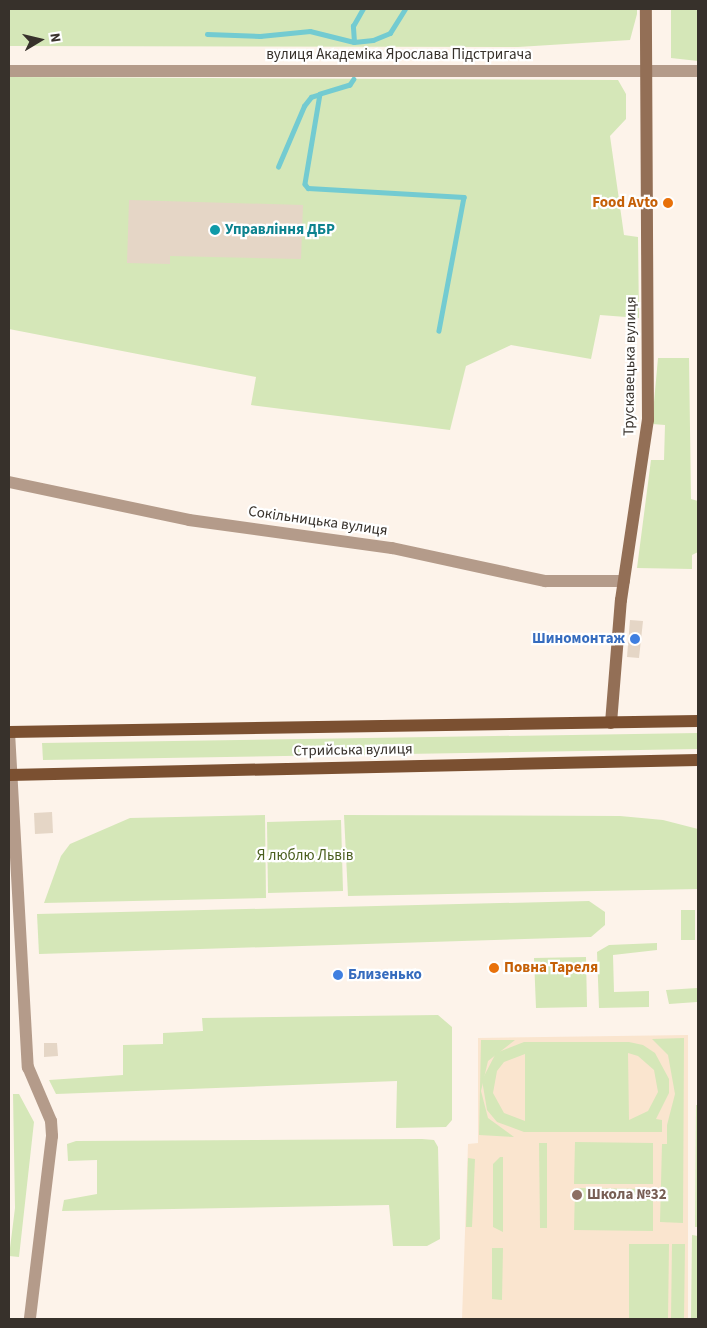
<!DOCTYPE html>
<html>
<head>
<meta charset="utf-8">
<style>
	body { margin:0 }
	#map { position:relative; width:707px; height:1328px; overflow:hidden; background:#fdf3ea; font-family:"Source Sans 3",sans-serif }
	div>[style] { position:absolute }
	.built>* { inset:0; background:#fae5cf }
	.green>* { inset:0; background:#d5e7b8 }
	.stream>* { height:4.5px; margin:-2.25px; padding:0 2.25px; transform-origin:2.25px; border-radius:2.25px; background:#73cbd1 }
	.building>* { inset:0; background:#e5d6c6 }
	.street>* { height:12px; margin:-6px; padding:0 6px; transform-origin:6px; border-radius:6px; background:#b49b8a }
	.secondary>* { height:12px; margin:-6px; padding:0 6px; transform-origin:6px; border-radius:6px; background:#936f56 }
	.primary>* { height:12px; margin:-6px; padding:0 6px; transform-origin:6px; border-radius:6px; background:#7b5031 }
	.dots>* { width:14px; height:14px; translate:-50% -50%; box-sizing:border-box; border:2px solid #fff; border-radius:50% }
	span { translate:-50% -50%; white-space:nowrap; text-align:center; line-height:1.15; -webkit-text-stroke:4.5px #fff; paint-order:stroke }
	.street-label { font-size:15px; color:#37312b }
	.food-label { font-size:15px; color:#c56008; font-weight:700 }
	.right { translate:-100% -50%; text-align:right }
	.left { translate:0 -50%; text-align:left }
	.culture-label { font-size:15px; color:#0d838f; font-weight:700 }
	.shop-label { font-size:15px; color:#366cbe; font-weight:700 }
	.park-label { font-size:15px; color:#4a5e1e }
	.education-label { font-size:15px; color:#785e54; font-weight:700 }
	.frame { position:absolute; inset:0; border:10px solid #37312b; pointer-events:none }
	.north { position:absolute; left:15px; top:15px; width:50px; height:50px; -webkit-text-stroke:4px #fff; paint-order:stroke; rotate:81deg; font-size:14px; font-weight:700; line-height:20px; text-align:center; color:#37312b }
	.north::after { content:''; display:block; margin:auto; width:18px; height:22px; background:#37312b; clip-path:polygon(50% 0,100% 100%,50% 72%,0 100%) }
</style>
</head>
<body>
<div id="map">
	<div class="built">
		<i style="clip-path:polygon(688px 1035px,688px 1319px,462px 1319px,468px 1144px,478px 1143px,478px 1038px)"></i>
	</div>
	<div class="green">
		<i style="clip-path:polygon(9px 9px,637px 9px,637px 14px,630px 40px,518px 47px,9px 46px)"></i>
		<i style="clip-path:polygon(671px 9px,698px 9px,698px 61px,671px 58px)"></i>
		<i style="clip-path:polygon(9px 77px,618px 80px,626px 94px,626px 119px,610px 136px,624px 235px,638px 237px,639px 318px,600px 315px,591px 359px,511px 345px,466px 366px,450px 430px,251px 405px,256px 377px,9px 329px)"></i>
		<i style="clip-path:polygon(658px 358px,689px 358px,691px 499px,698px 501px,698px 552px,692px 555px,692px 569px,637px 568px,651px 460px,664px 460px,665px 425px,652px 424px)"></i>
		<i style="clip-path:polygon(698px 733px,698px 749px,43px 760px,42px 743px)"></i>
		<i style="clip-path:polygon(265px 815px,266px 898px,44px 903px,61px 856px,70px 844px,130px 818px)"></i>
		<i style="clip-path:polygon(344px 815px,620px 816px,663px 820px,698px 829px,698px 889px,348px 896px)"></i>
		<i style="clip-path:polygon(341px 820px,343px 891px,268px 893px,267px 822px)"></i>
		<i style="clip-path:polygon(589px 901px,605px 912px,605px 925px,591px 937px,39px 954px,37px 914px)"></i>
		<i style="clip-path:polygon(681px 910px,695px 910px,695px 940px,681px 940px)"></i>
		<i style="clip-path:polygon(657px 943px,657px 950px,613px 955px,614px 992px,649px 991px,649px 1007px,599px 1008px,597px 952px,609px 945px)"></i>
		<i style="clip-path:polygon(586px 957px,587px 1007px,536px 1008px,534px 958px)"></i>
		<i style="clip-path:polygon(697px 988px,697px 1002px,669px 1004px,666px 990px)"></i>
		<i style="clip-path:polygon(438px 1015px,452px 1027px,452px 1120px,446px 1127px,396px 1128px,397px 1081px,56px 1094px,49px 1080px,123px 1075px,123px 1045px,163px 1044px,163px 1033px,203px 1031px,202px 1018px)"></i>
		<i style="clip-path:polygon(684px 1038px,683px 1223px,660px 1222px,662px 1144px,667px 1144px,667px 1125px,675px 1094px,668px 1055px,652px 1039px)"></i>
		<i style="clip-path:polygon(481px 1040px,515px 1040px,488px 1061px,481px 1091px,488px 1118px,514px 1137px,479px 1135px)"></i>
		<i style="clip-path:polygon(evenodd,524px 1042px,629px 1042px,643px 1045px,655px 1053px,669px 1079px,669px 1093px,656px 1119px,662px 1120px,662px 1132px,524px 1132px,497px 1122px,487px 1110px,482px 1080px,496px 1053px,524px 1042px,628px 1053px,638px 1056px,654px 1070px,658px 1092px,648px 1111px,629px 1120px,628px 1053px,524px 1042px,525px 1054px,525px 1121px,504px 1113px,493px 1093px,497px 1071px,504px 1062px,525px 1054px)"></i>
		<i style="clip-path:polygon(13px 1094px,19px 1094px,34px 1122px,19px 1257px,9px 1256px,15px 1208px)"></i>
		<i style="clip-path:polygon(696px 1105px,698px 1105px,698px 1227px,695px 1227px)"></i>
		<i style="clip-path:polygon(422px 1139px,434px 1140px,438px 1147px,440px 1239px,427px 1246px,393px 1246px,389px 1205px,62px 1211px,64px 1200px,97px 1194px,97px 1160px,68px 1161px,67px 1144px,76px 1141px)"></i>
		<i style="clip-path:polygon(575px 1142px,653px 1143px,653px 1184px,574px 1184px)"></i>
		<i style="clip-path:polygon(539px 1143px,547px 1143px,547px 1228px,540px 1228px)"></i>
		<i style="clip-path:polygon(500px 1157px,503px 1157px,503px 1232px,493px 1227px,493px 1164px)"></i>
		<i style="clip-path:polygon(468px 1158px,475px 1159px,472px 1227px,466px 1227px)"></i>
		<i style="clip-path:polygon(575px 1188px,653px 1189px,653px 1231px,574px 1230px)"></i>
		<i style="clip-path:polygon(692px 1235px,698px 1236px,698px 1319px,691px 1319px)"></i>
		<i style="clip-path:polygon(629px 1244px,669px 1244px,668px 1319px,629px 1319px)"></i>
		<i style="clip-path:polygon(672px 1244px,685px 1244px,684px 1319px,671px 1319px)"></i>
		<i style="clip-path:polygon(492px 1248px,503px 1248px,502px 1300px,492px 1299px)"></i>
	</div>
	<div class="stream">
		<i style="left:207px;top:34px;width:53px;rotate:2.2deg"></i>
		<i style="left:260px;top:36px;width:50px;rotate:-5.7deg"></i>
		<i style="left:310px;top:31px;width:45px;rotate:14deg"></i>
		<i style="left:354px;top:42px;width:19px;rotate:-6deg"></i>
		<i style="left:373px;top:40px;width:18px;rotate:-22deg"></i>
		<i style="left:390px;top:33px;width:28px;rotate:-58deg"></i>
		<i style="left:354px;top:42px;width:16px;rotate:-94deg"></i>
		<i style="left:353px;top:26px;width:20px;rotate:-60deg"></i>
		<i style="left:354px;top:79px;width:7px;rotate:124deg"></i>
		<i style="left:350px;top:85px;width:31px;rotate:163deg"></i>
		<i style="left:320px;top:94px;width:91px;rotate:99.5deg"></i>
		<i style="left:305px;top:184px;width:5px;rotate:53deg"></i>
		<i style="left:308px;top:188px;width:156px;rotate:3.3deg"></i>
		<i style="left:464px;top:197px;width:136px;rotate:100.6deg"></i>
		<i style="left:278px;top:167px;width:66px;rotate:-66.9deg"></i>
		<i style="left:304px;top:106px;width:11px;rotate:-52deg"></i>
		<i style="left:311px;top:97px;width:9px;rotate:-18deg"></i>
	</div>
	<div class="building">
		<i style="clip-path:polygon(129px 200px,303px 205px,301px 259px,170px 256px,170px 264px,127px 263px)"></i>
		<i style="clip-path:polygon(630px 620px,643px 621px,639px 658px,627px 657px)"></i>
		<i style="clip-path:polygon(52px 812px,53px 833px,35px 834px,34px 813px)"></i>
		<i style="clip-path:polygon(44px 1043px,57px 1043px,58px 1056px,44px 1057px)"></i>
	</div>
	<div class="street">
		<i style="left:9px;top:71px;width:689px"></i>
		<i style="left:9px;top:482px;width:184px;rotate:11.9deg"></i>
		<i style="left:189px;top:520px;width:205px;rotate:7.9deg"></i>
		<i style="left:392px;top:548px;width:157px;rotate:12.2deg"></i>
		<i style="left:545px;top:581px;width:79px"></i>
		<i style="left:9px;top:732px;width:336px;rotate:86.8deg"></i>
		<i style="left:28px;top:1067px;width:59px;rotate:66.9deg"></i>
		<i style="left:51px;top:1121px;width:15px;rotate:86deg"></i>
		<i style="left:52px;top:1136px;width:184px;rotate:96.9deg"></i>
	</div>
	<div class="secondary">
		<i style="left:611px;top:723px;width:123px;rotate:-85.4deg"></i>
		<i style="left:621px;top:600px;width:182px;rotate:-81.5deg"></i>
		<i style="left:648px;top:420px;width:411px;rotate:-90.3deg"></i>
	</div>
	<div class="primary">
		<i style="left:9px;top:732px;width:689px;rotate:-0.91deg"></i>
		<i style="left:9px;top:775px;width:689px;rotate:-1.25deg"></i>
	</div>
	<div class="dots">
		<i style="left:668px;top:203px;background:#e8710a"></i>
		<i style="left:215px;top:230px;background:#0f9aa8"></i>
		<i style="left:635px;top:639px;background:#3f7fe0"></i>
		<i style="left:494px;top:968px;background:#e8710a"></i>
		<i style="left:338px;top:975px;background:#3f7fe0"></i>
		<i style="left:577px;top:1195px;background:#8d6e63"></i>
	</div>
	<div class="street-label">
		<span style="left:399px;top:55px">вулиця Академіка Ярослава Підстригача</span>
		<span style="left:630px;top:366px;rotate:-89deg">Трускавецька вулиця</span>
		<span style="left:318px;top:521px;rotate:8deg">Сокільницька вулиця</span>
		<span style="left:353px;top:750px;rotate:-1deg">Стрийська вулиця</span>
	</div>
	<div class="food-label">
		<span class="right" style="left:658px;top:203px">Food Avto</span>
		<span class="left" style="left:504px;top:968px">Повна Тареля</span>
	</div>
	<div class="culture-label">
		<span class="left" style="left:225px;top:230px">Управління ДБР</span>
	</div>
	<div class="shop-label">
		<span class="right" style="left:625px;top:639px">Шиномонтаж</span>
		<span class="left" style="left:348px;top:975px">Близенько</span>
	</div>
	<div class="park-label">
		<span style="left:305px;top:856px">Я люблю Львів</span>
	</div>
	<div class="education-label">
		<span class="left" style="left:587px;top:1195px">Школа №32</span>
	</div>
	<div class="frame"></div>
	<div class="north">N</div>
</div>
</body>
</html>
